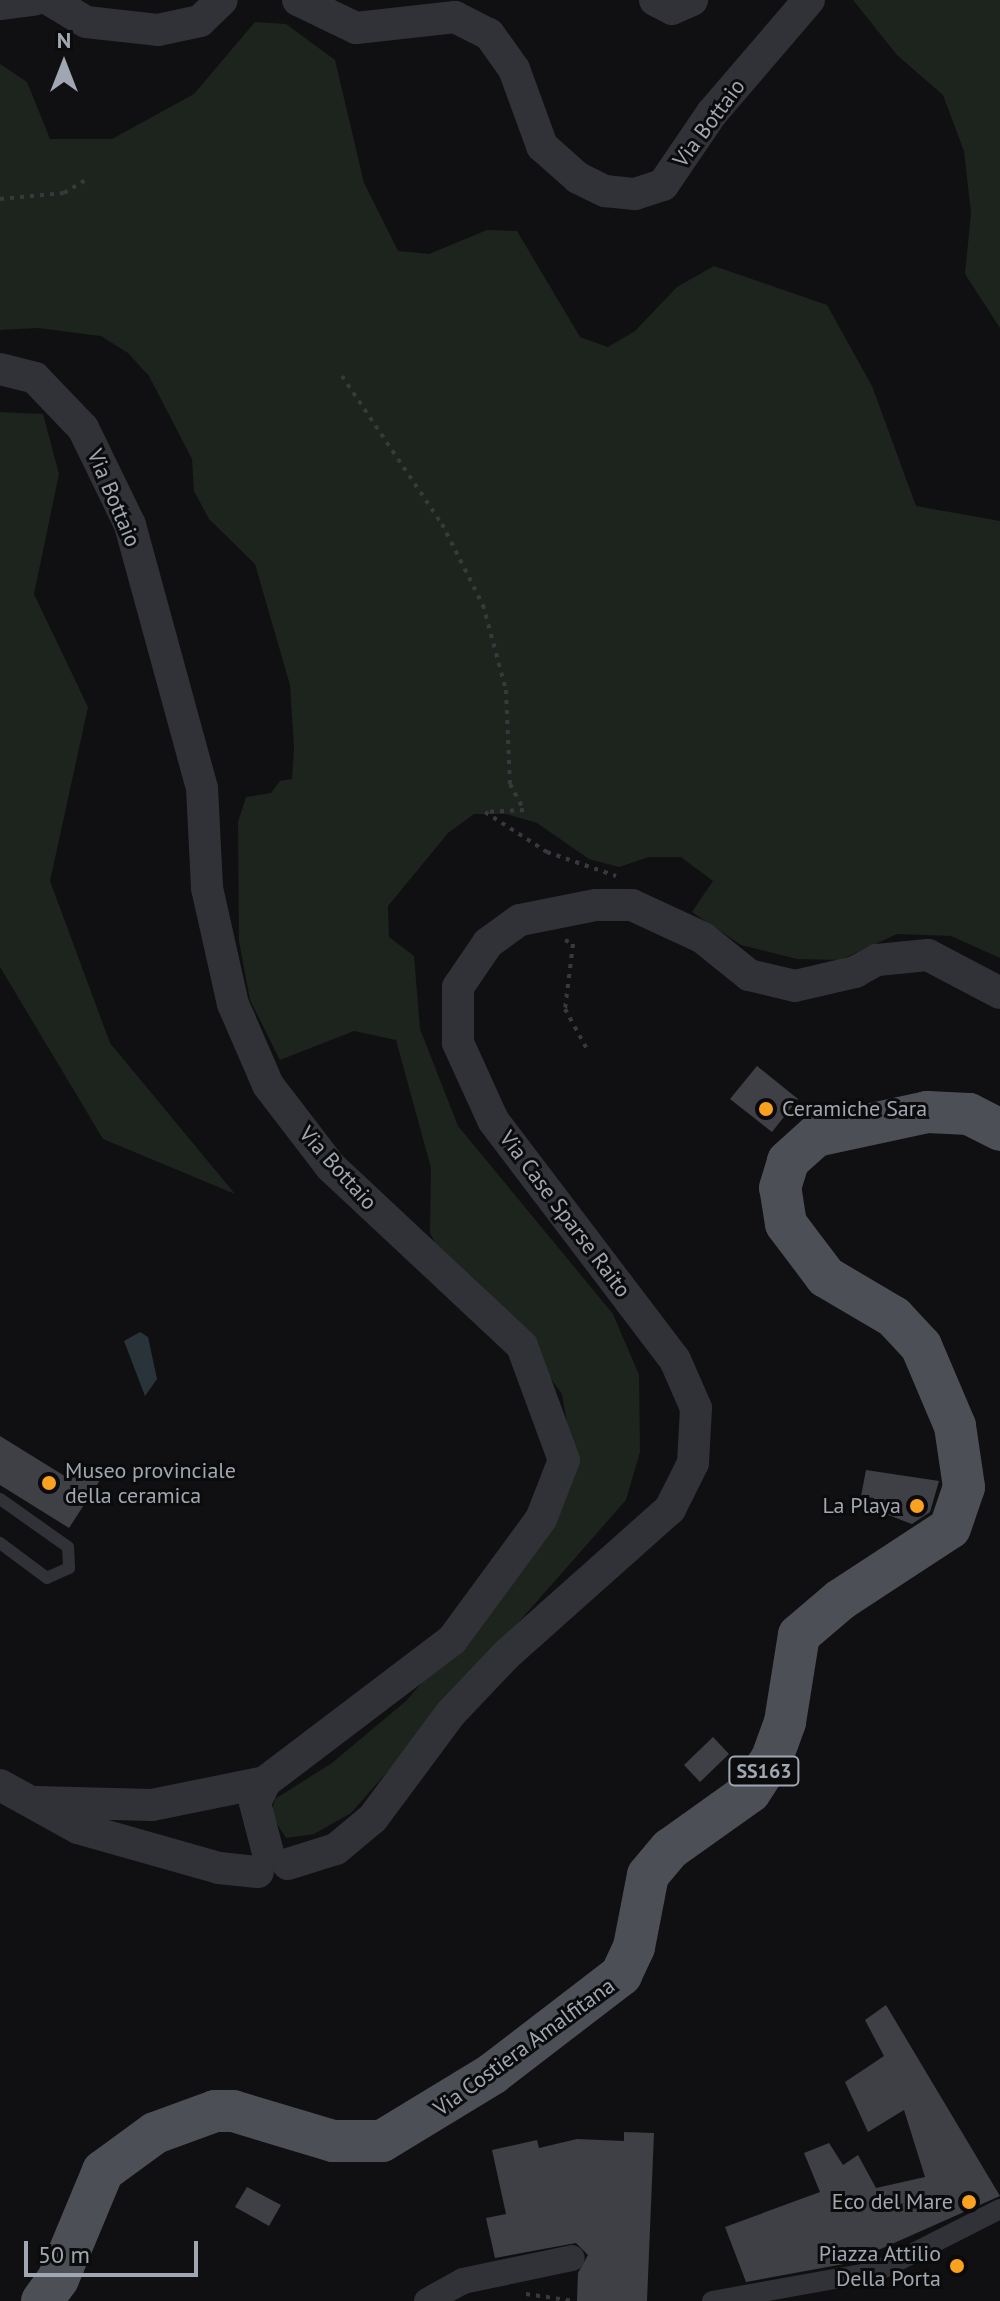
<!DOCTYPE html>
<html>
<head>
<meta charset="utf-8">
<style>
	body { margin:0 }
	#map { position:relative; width:1000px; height:2301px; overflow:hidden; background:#101012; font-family:"PT Sans",sans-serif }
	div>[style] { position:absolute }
	.green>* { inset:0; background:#1c241d }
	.water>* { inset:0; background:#29343a }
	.building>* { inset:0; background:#3e4045 }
	.path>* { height:4px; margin-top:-2px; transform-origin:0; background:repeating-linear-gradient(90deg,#37393e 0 4px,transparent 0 10px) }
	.service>* { height:12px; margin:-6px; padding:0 6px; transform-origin:6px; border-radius:6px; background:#313237 }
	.pedestrian>* { height:20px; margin:-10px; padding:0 10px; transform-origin:10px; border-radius:10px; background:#313237 }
	.minor>* { height:26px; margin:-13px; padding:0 13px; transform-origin:13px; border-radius:13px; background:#313237 }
	.tertiary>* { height:32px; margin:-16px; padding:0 16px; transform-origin:16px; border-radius:16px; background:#313237 }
	.primary>* { height:42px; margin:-21px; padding:0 21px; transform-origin:21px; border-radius:21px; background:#4d4f56 }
	.dots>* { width:22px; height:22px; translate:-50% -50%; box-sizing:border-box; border:4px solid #0b0b0c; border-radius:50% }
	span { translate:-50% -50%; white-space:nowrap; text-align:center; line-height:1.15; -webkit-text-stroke:6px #0b0b0c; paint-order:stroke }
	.shield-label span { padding:2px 6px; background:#0b0b0c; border:2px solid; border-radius:6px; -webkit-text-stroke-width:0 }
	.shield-label { font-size:20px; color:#a0a7b3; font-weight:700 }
	.street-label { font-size:22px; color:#a0a7b3 }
	.poi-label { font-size:22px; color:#a0a7b3 }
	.left { translate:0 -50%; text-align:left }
	.right { translate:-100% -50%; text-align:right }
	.north { position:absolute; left:24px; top:24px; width:80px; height:80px; -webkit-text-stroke:6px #0b0b0c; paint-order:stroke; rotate:0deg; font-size:22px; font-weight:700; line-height:32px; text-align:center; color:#a0a7b3 }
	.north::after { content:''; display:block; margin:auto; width:28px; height:36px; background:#a0a7b3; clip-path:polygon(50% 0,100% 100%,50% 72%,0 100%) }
	.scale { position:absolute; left:24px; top:2241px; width:174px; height:36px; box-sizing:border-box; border:4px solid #a0a7b3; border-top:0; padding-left:10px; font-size:24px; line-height:28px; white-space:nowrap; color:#a0a7b3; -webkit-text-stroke:6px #0b0b0c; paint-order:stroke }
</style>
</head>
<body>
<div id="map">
	<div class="green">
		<i style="clip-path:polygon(853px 0,1000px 0,1000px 328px,965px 274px,971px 213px,964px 151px,943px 95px,897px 55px)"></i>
		<i style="clip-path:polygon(255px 22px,286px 24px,335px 60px,364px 183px,398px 251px,429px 254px,487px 230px,517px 231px,580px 337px,608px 347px,635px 331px,677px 287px,714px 266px,827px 305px,872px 386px,916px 506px,1000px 521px,1000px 958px,951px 936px,897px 934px,840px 960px,797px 959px,741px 945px,692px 912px,713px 881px,681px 857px,649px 857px,619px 867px,589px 859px,537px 823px,506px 814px,474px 814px,448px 833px,388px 906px,389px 937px,414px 956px,420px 1029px,458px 1126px,613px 1314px,639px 1375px,640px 1452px,626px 1500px,351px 1813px,314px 1834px,286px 1838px,271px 1815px,275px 1799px,332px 1763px,406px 1701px,466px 1631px,570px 1440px,562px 1394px,507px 1319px,444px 1260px,430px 1233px,431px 1168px,396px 1040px,354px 1031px,280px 1060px,250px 1000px,239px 941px,238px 822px,246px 797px,271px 793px,280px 781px,292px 779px,294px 747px,290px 685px,255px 564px,209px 519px,194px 491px,192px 459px,149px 376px,128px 353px,101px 336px,38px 328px,0 330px,0 64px,27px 82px,50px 139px,112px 139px,194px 94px)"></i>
		<i style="clip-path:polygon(0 412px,43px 414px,59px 474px,34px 594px,88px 707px,50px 881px,110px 1043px,235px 1194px,103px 1139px,0 967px)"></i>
	</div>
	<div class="water">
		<i style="clip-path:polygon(140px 1332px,148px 1337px,157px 1379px,145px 1396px,124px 1341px)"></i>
	</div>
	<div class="building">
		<i style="clip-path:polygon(757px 1066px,798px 1099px,772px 1132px,730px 1099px)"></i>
		<i style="clip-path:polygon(0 1436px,71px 1480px,81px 1465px,102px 1477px,69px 1528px,0 1485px)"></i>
		<i style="clip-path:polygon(866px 1470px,939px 1481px,930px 1512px,912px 1524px,872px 1509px,874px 1498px,861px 1496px)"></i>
		<i style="clip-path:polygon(713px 1737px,729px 1754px,700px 1782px,684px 1765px)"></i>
		<i style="clip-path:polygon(886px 2005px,1000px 2196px,849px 2263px,746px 2282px,725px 2227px,820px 2192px,804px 2153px,829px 2143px,843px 2165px,858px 2155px,876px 2188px,925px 2177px,904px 2110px,868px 2132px,845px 2082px,884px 2056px,865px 2020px)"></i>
		<i style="clip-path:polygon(624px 2132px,654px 2133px,647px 2301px,577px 2301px,578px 2273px,588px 2255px,576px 2243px,495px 2258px,486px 2218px,506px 2214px,492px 2150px,537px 2140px,539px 2148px,577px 2139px,624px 2141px)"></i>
		<i style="clip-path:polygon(247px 2187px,281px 2205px,269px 2226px,235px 2207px)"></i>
	</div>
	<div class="path">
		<i style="left:0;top:199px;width:64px;rotate:-5.4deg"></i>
		<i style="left:64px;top:193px;width:29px;rotate:-31deg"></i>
		<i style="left:342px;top:376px;width:179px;rotate:56deg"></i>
		<i style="left:442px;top:524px;width:91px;rotate:63.2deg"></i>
		<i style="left:483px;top:605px;width:88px;rotate:74.9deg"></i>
		<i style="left:506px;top:690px;width:94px;rotate:87.6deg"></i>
		<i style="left:510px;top:784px;width:30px;rotate:62deg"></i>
		<i style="left:524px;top:810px;width:39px;rotate:177deg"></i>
		<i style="left:485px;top:812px;width:74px;rotate:32.8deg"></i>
		<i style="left:547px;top:852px;width:73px;rotate:19.2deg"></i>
		<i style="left:565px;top:940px;width:9px;rotate:27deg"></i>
		<i style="left:573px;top:944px;width:65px;rotate:97deg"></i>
		<i style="left:565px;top:1009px;width:48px;rotate:61.3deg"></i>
		<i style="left:526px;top:2294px;width:48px;rotate:8.5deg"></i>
	</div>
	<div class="service">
		<i style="left:0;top:1499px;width:83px;rotate:35.2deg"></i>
		<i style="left:68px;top:1547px;width:21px;rotate:87deg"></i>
		<i style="left:69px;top:1568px;width:24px;rotate:156deg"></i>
		<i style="left:47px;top:1578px;width:59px;rotate:-143.3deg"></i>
	</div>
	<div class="pedestrian">
		<i style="left:712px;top:2301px;width:169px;rotate:-10.2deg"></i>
		<i style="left:878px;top:2271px;width:137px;rotate:-26.9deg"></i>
	</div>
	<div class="minor">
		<i style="left:427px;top:2301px;width:41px;rotate:-29.1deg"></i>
		<i style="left:463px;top:2281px;width:111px;rotate:-11.9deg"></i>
	</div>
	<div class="tertiary">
		<i style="left:50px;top:0;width:42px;rotate:31.4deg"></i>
		<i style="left:86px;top:22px;width:72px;rotate:6.3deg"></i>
		<i style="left:158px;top:30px;width:43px;rotate:-12.1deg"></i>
		<i style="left:200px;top:21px;width:30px;rotate:-44deg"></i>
		<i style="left:298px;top:0;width:64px;rotate:25.8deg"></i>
		<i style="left:356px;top:28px;width:100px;rotate:-6.3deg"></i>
		<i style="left:455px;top:17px;width:38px;rotate:27deg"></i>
		<i style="left:489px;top:34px;width:43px;rotate:54.5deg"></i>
		<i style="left:514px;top:69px;width:82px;rotate:70deg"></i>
		<i style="left:542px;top:146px;width:48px;rotate:41.6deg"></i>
		<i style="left:578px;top:178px;width:30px;rotate:26deg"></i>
		<i style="left:605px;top:191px;width:30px;rotate:6deg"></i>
		<i style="left:635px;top:194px;width:29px;rotate:-18deg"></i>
		<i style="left:663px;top:185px;width:87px;rotate:-55.8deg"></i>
		<i style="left:712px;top:113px;width:149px;rotate:-49.4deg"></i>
		<i style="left:655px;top:0;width:19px;rotate:28deg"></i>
		<i style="left:672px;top:9px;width:22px;rotate:-24deg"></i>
		<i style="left:0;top:4px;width:35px;rotate:-7deg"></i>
		<i style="left:0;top:369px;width:36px;rotate:14deg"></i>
		<i style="left:35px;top:378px;width:69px;rotate:46.2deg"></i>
		<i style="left:83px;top:428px;width:108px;rotate:64.1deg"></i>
		<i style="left:130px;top:525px;width:273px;rotate:74.7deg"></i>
		<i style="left:202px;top:788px;width:100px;rotate:87.1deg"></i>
		<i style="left:207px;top:888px;width:119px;rotate:77.4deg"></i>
		<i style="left:233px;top:1004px;width:88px;rotate:66.6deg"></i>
		<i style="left:268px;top:1085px;width:103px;rotate:52.5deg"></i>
		<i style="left:331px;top:1167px;width:262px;rotate:43.1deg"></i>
		<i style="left:522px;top:1346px;width:121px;rotate:69.8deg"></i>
		<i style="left:564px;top:1460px;width:63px;rotate:111.3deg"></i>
		<i style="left:541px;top:1519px;width:150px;rotate:126.3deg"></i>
		<i style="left:452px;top:1640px;width:235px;rotate:142.8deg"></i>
		<i style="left:265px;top:1782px;width:23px;rotate:115deg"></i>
		<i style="left:255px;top:1803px;width:52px;rotate:75.4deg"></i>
		<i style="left:0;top:1785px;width:89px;rotate:28.9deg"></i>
		<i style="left:78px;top:1828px;width:147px;rotate:15.8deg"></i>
		<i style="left:219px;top:1868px;width:39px;rotate:6deg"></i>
		<i style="left:37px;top:1802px;width:115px;rotate:1.5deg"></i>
		<i style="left:152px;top:1805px;width:115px;rotate:-11.5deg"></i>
		<i style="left:288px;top:1864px;width:50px;rotate:-17.4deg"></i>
		<i style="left:336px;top:1849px;width:48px;rotate:-40deg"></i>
		<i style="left:373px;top:1818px;width:131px;rotate:-53.4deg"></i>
		<i style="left:451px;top:1713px;width:80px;rotate:-46.5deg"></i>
		<i style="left:506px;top:1655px;width:220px;rotate:-41.7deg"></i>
		<i style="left:670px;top:1509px;width:51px;rotate:-63.4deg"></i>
		<i style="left:693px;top:1463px;width:55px;rotate:-86.9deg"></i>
		<i style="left:696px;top:1408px;width:52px;rotate:-113.6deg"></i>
		<i style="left:675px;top:1360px;width:301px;rotate:-127.2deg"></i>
		<i style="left:493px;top:1120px;width:85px;rotate:-114.4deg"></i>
		<i style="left:458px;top:1043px;width:56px;rotate:-90deg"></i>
		<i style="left:458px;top:987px;width:53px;rotate:-55.7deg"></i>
		<i style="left:488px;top:943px;width:39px;rotate:-36deg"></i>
		<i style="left:520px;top:920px;width:77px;rotate:-11.2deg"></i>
		<i style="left:596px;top:905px;width:36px"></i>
		<i style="left:632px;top:905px;width:78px;rotate:24.9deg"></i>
		<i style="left:703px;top:938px;width:59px;rotate:38.8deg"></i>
		<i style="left:749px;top:975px;width:47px;rotate:13.4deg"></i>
		<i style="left:795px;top:986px;width:62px;rotate:-13.1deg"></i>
		<i style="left:855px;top:972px;width:25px;rotate:-29deg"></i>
		<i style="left:877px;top:960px;width:51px;rotate:-5.6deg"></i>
		<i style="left:928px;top:955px;width:81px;rotate:27.8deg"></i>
	</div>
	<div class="primary">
		<i style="left:42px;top:2301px;width:27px;rotate:-54deg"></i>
		<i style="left:58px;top:2279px;width:117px;rotate:-67.4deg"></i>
		<i style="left:103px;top:2171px;width:64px;rotate:-36.2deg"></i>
		<i style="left:155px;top:2133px;width:64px;rotate:-20.1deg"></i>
		<i style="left:215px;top:2111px;width:18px"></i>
		<i style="left:233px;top:2111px;width:104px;rotate:16.7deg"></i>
		<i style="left:333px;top:2141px;width:49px"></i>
		<i style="left:382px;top:2141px;width:129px;rotate:-31.3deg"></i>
		<i style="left:492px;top:2074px;width:163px;rotate:-37.5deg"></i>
		<i style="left:621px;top:1975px;width:31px;rotate:-65deg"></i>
		<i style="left:634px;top:1947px;width:73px;rotate:-79deg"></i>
		<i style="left:648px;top:1875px;width:34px;rotate:-50deg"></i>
		<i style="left:670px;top:1849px;width:98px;rotate:-35.5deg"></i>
		<i style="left:750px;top:1792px;width:40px;rotate:-57.1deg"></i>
		<i style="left:772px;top:1758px;width:38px;rotate:-70deg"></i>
		<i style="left:785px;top:1722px;width:88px;rotate:-80.9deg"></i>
		<i style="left:799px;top:1635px;width:54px;rotate:-40.5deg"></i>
		<i style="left:840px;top:1600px;width:131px;rotate:-33.2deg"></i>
		<i style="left:950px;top:1528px;width:43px;rotate:-71.1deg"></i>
		<i style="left:964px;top:1487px;width:62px;rotate:-98.4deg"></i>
		<i style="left:955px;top:1426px;width:87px;rotate:-113deg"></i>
		<i style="left:921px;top:1346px;width:40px;rotate:-133deg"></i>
		<i style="left:894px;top:1317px;width:79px;rotate:-149.5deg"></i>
		<i style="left:826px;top:1277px;width:66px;rotate:-127deg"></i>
		<i style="left:786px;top:1224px;width:36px;rotate:-99deg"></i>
		<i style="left:780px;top:1188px;width:28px;rotate:-73deg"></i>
		<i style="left:788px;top:1161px;width:38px;rotate:-42deg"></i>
		<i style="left:816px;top:1136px;width:114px;rotate:-12.2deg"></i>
		<i style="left:927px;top:1112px;width:42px;rotate:2.7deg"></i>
		<i style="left:969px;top:1114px;width:35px;rotate:27deg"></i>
	</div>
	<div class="dots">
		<i style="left:766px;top:1109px;background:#faa220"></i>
		<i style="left:49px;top:1483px;background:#faa220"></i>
		<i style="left:917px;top:1506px;background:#faa220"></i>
		<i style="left:969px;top:2202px;background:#faa220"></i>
		<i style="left:957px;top:2266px;background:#faa220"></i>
	</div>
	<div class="shield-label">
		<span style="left:764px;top:1771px">SS163</span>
	</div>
	<div class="street-label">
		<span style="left:709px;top:123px;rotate:-53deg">Via Bottaio</span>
		<span style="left:114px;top:498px;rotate:67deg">Via Bottaio</span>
		<span style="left:338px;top:1168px;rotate:48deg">Via Bottaio</span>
		<span style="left:565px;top:1214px;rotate:53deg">Via Case Sparse Raito</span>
		<span style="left:524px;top:2047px;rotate:-36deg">Via Costiera Amalfitana</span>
	</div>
	<div class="poi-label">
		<span class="left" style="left:782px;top:1109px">Ceramiche Sara</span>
		<span class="left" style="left:65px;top:1483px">Museo provinciale<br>della ceramica</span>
		<span class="right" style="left:901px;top:1506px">La Playa</span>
		<span class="right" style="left:953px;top:2202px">Eco del Mare</span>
		<span class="right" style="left:941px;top:2266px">Piazza Attilio<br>Della Porta</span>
	</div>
	<div class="north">N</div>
	<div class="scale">50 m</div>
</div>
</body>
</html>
